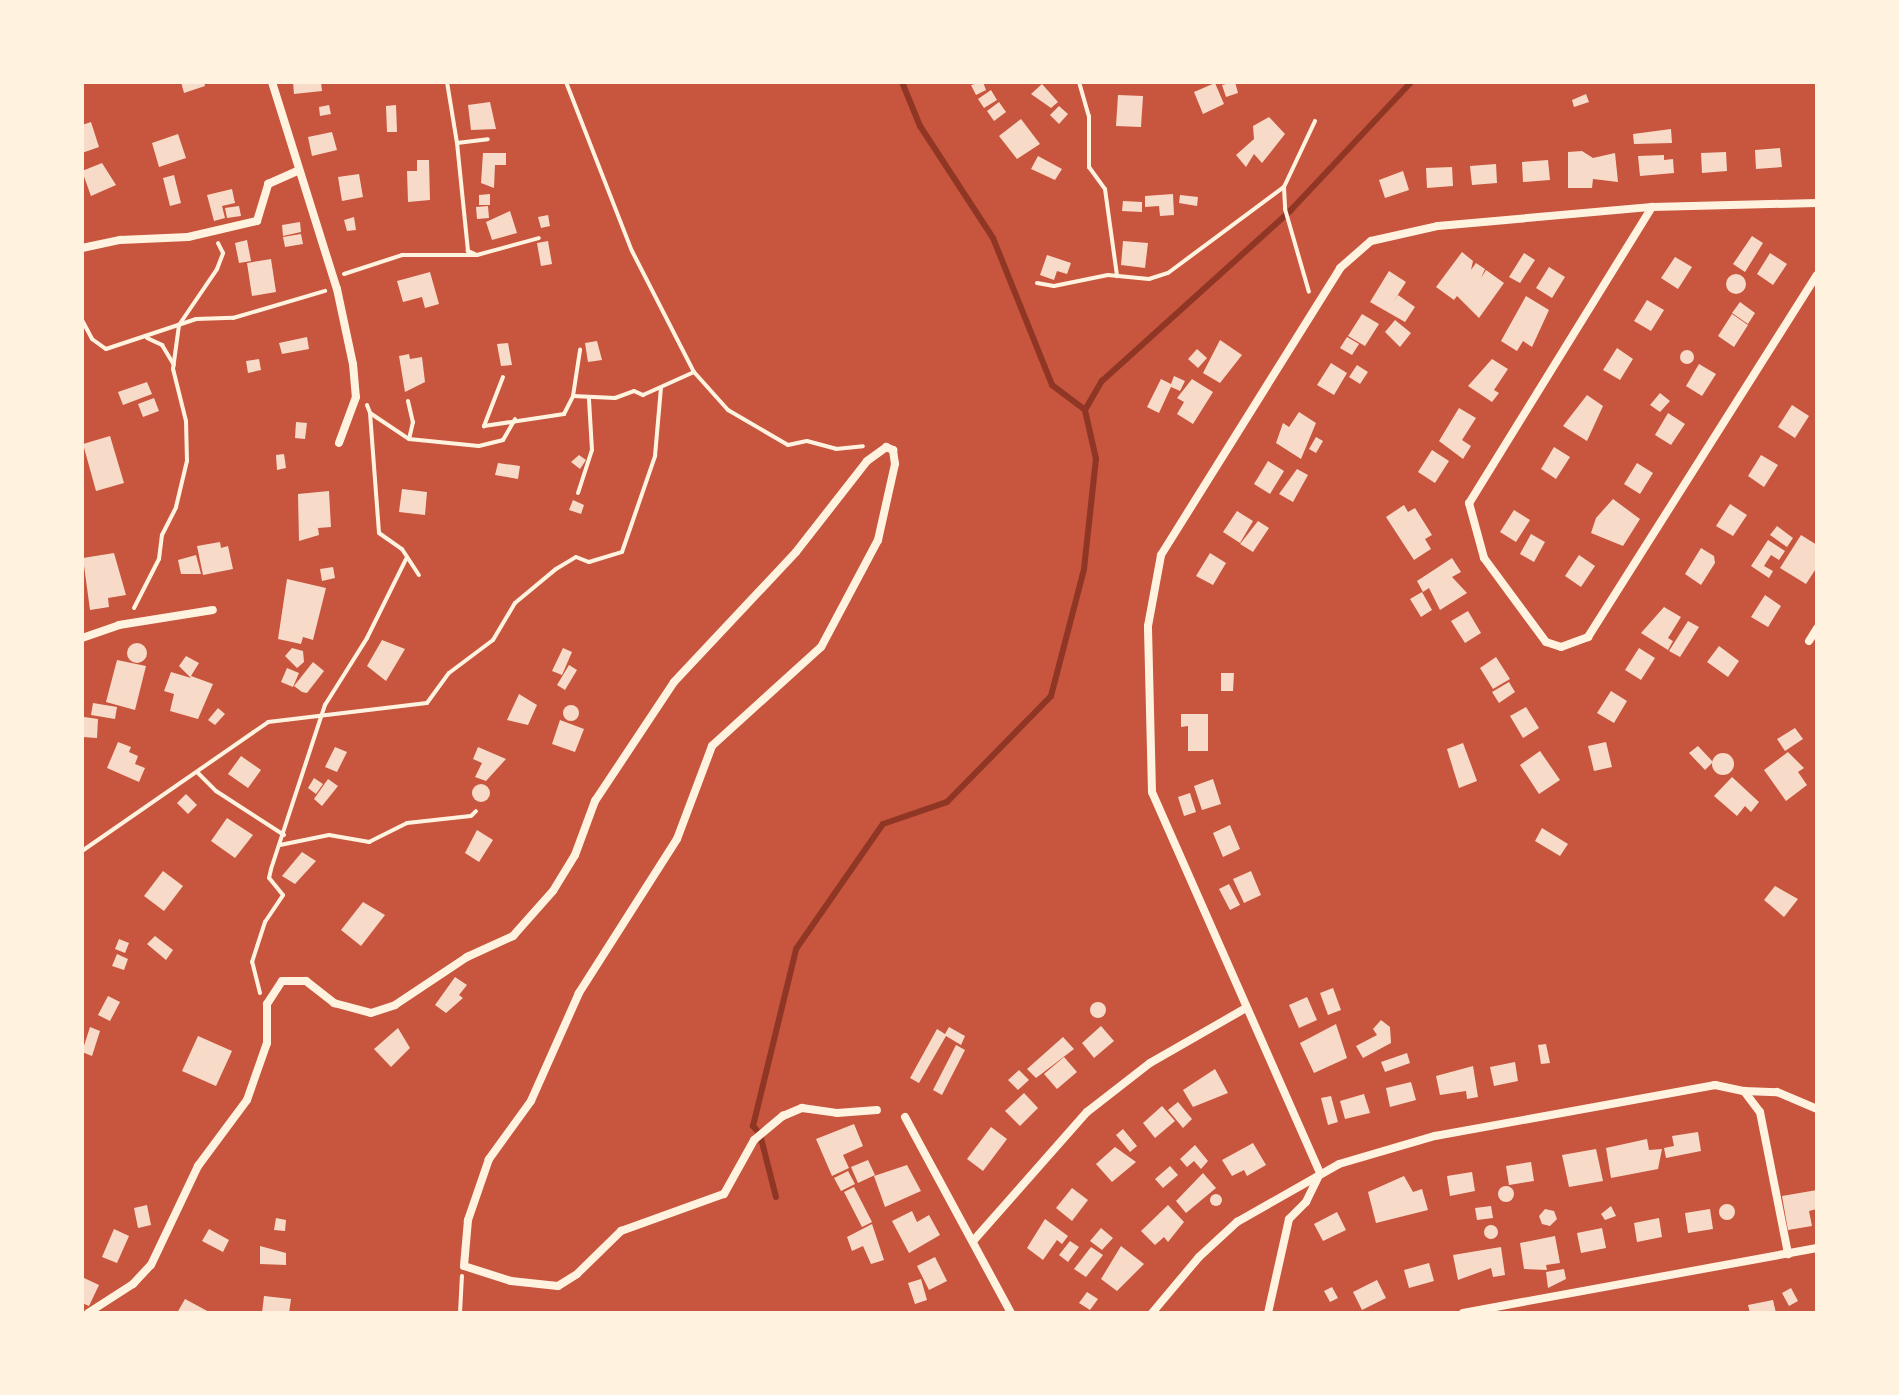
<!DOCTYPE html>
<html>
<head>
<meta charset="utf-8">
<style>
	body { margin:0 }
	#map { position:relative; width:1899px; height:1395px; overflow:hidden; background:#c8553d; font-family:"Fira Sans Condensed",sans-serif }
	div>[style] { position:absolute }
	.stream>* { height:6px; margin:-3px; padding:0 3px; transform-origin:3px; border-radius:3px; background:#8f3625 }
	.building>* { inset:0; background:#f7dbc8 }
	.round { border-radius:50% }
	.path>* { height:4px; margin:-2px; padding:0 2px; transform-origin:2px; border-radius:2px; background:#fff3e0 }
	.minor>* { height:8px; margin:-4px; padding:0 4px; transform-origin:4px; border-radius:4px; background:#fff3e0 }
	span { translate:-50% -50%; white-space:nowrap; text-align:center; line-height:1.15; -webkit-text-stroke:8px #fff3e0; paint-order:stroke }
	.frame { position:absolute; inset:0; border:84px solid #fff3e0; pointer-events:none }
</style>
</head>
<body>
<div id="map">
	<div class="stream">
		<i style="left:902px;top:82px;width:48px;rotate:67.8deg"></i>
		<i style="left:920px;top:126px;width:134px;rotate:56.9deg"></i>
		<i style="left:993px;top:238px;width:158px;rotate:68.1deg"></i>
		<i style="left:1052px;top:385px;width:41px;rotate:37.1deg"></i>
		<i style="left:776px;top:1197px;width:65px;rotate:-104.3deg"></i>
		<i style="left:760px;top:1134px;width:11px;rotate:-131deg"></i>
		<i style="left:753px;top:1126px;width:182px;rotate:-76.3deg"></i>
		<i style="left:796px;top:949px;width:152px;rotate:-55.2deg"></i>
		<i style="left:883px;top:824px;width:68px;rotate:-19deg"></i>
		<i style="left:947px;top:802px;width:148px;rotate:-45.5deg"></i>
		<i style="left:1051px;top:696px;width:131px;rotate:-75.4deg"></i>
		<i style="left:1084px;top:569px;width:111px;rotate:-83.8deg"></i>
		<i style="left:1096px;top:459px;width:50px;rotate:-102.7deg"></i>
		<i style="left:1085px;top:410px;width:34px;rotate:-60deg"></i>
		<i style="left:1102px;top:381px;width:255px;rotate:-42.1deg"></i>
		<i style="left:1291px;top:210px;width:175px;rotate:-46.8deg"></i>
	</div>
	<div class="building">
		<i style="clip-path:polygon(181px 82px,204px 82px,205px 86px,184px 93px)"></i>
		<i style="clip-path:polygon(293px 82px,321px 82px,322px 91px,294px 94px)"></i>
		<i style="clip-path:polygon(983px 82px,986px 90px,976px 95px,971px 85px)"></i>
		<i style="clip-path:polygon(1235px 82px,1238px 93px,1226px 97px,1222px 85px)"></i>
		<i style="clip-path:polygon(1215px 83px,1224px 104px,1203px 114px,1194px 92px)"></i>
		<i style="clip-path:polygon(1042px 84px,1058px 102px,1051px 108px,1031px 94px)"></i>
		<i style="clip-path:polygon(991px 90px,997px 100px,984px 108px,978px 99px)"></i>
		<i style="clip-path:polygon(1586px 94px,1589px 102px,1574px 107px,1572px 100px)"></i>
		<i style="clip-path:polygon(1118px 95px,1143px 96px,1141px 127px,1116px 126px)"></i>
		<i style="clip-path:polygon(490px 102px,496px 129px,471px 130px,468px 105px)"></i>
		<i style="clip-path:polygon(999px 102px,1006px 112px,994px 121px,987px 111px)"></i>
		<i style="clip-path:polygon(329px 105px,331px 114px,320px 116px,319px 107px)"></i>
		<i style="clip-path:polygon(396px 105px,397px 132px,387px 132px,386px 106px)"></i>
		<i style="clip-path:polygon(1059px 106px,1068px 114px,1059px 124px,1050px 115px)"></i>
		<i style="clip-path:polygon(1269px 117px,1285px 134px,1262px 163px,1254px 154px,1246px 167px,1236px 155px,1254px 139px,1253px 126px)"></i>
		<i style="clip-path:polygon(1021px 119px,1040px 144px,1017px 159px,999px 136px)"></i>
		<i style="clip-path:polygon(91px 122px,99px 147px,82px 153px,82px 125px)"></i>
		<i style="clip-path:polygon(1671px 129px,1672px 143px,1634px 144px,1633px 134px)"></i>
		<i style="clip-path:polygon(332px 132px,337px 150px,312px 156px,308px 137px)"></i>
		<i style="clip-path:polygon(178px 134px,186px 158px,159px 167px,152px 143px)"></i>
		<i style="clip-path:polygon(1780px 148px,1782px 167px,1756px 169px,1755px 150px)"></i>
		<i style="clip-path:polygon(1582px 151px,1593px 158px,1615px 153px,1618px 182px,1593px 179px,1592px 188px,1568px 188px,1568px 152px)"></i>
		<i style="clip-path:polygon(1726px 152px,1727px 171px,1702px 173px,1701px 153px)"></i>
		<i style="clip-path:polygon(483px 153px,506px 153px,506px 165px,495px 165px,494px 188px,481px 183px)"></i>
		<i style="clip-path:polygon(1664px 155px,1664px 160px,1673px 159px,1674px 173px,1640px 176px,1638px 156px)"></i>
		<i style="clip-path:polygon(1038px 156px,1062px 169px,1055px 180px,1031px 169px)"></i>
		<i style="clip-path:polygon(417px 160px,429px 160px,430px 200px,408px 202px,407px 171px,417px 171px)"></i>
		<i style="clip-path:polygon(1548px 160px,1550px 180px,1523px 182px,1522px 162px)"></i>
		<i style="clip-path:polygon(102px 163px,116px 185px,91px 196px,82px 171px)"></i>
		<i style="clip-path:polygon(1496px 164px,1497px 183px,1472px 185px,1470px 166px)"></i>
		<i style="clip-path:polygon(1452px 167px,1453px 186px,1427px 188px,1426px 168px)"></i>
		<i style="clip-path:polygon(1403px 171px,1409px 190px,1385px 198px,1379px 180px)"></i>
		<i style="clip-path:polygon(359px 174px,363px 197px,342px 201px,338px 177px)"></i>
		<i style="clip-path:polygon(174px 175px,181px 203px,170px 206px,163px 178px)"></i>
		<i style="clip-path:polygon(232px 189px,235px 203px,222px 206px,225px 218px,214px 221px,207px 195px)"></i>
		<i style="clip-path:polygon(490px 194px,490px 205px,479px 205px,479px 195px)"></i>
		<i style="clip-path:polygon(1173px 194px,1174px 215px,1160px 216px,1159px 206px,1145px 207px,1145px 196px)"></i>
		<i style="clip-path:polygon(1180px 195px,1198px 197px,1197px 206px,1179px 203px)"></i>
		<i style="clip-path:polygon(1123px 201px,1142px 202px,1142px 212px,1122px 211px)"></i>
		<i style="clip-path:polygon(239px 206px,241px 216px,227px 218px,225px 208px)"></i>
		<i style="clip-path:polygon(488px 206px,489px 218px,477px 219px,476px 207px)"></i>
		<i style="clip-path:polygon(510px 211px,517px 233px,492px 240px,486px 222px)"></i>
		<i style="clip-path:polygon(548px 215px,550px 226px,541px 228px,538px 217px)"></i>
		<i style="clip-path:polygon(354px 217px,356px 230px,347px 231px,344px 220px)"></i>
		<i style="clip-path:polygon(300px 222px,301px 232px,283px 236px,282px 225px)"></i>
		<i style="clip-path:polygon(301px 234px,303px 244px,285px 247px,283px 237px)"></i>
		<i style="clip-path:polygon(1752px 236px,1763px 243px,1745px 272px,1733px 264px)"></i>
		<i style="clip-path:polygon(247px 240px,251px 261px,239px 263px,235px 243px)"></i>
		<i style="clip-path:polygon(548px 241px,552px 264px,541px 266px,537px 243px)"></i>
		<i style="clip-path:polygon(1123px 241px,1148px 243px,1145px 268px,1121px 265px)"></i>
		<i style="clip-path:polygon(1462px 252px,1473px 261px,1471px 270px,1476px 263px,1485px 269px,1481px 278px,1486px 270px,1504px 283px,1479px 318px,1457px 296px,1454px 300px,1436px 287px)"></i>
		<i style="clip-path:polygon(1524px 253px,1535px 260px,1520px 283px,1509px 277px)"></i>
		<i style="clip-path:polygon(1770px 253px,1787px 264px,1773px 285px,1757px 274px)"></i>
		<i style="clip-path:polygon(1047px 255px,1071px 263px,1067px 274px,1057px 271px,1054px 280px,1040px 275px)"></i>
		<i style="clip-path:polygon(1675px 257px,1692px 267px,1678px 289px,1661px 278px)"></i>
		<i style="clip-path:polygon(271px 259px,276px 292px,252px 296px,247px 263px)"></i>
		<i style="clip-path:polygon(1549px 267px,1565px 277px,1552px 298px,1536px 288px)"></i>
		<i style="clip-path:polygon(1389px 271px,1406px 282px,1392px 304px,1398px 295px,1415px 307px,1405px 322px,1370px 302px)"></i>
		<i style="clip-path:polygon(430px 272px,439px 304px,425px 308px,422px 297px,403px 302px,397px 281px)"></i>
		<i class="round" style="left:1726px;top:274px;width:20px;height:20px"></i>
		<i style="clip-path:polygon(1526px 296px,1549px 310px,1532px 347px,1523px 341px,1517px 351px,1501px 341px)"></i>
		<i style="clip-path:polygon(1647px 300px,1664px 310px,1651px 331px,1634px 321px)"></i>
		<i style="clip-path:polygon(1740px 302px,1755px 313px,1748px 324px,1732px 313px)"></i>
		<i style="clip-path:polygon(1362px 314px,1379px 324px,1365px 346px,1348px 336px)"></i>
		<i style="clip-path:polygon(1732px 314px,1748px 325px,1734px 347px,1718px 336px)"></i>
		<i style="clip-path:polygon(1395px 320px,1411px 333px,1400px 347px,1385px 332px)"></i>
		<i style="clip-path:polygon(307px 337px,309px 349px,282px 354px,279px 343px)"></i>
		<i style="clip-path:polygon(1347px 337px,1359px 344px,1352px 355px,1340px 348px)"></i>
		<i style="clip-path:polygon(1220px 340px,1242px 355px,1220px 383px,1203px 373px)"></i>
		<i style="clip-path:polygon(597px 341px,602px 360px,588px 362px,585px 343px)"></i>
		<i style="clip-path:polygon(508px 343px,512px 365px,501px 366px,497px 344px)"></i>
		<i style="clip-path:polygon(1617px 348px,1633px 359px,1620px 380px,1603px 370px)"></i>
		<i style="clip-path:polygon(1197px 349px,1207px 358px,1198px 368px,1188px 359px)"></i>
		<i class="round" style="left:1680px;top:350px;width:14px;height:14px"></i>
		<i style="clip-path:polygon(409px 354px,410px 359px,422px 357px,425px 382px,405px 392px,399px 356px)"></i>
		<i style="clip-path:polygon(259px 359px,261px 370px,248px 373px,246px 361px)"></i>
		<i style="clip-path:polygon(1492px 359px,1508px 369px,1494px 390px,1499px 393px,1492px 402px,1468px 386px)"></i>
		<i style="clip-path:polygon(1331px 363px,1347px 373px,1334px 395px,1317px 385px)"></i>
		<i style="clip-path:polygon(1699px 364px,1716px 374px,1702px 396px,1686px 386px)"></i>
		<i style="clip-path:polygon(1357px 365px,1368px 372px,1360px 384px,1349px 377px)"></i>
		<i style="clip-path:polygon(1174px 376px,1185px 381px,1180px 391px,1171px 387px,1159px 413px,1147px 407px,1161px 379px,1171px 384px)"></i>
		<i style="clip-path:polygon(1192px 379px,1213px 392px,1193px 424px,1177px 414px,1184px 402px,1177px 398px)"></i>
		<i style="clip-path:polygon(147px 382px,152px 394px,123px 405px,118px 392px)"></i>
		<i style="clip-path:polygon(1660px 393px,1670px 401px,1660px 412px,1650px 405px)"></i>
		<i style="clip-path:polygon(1587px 395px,1603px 406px,1587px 441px,1563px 426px)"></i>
		<i style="clip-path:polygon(154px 398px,159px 411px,143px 417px,138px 404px)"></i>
		<i style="clip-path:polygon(1792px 405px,1809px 416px,1795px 438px,1778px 427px)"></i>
		<i style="clip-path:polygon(1459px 408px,1476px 418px,1462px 440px,1471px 446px,1463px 459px,1439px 441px)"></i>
		<i style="clip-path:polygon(1299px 412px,1316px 423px,1301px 459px,1276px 443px,1283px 423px,1289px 427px)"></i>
		<i style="clip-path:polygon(1668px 413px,1685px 424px,1671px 445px,1655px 435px)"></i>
		<i style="clip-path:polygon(296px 422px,307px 423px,305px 439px,295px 438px)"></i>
		<i style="clip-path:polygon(110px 436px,124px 483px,96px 491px,83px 444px)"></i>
		<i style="clip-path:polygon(1316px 437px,1323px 441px,1316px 453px,1309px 449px)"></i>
		<i style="clip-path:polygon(1554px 447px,1570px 457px,1556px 479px,1541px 469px)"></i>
		<i style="clip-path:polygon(1432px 450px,1449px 461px,1435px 483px,1418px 472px)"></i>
		<i style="clip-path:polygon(284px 454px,286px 468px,277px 470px,276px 455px)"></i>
		<i style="clip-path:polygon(579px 455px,586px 460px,580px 469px,571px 462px)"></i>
		<i style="clip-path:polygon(1761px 455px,1778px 465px,1764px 487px,1748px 476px)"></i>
		<i style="clip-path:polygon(1268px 461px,1284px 471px,1270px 494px,1254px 484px)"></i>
		<i style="clip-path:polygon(498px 463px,520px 466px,518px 479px,495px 475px)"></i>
		<i style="clip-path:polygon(1637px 463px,1653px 473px,1640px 494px,1624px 484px)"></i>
		<i style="clip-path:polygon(1297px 469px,1308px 475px,1293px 502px,1279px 494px)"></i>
		<i style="clip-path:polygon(402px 489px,427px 492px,425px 515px,399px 512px)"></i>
		<i style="clip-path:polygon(329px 491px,331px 527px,318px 528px,319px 535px,299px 541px,298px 494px)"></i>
		<i style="clip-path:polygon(1613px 499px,1640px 519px,1623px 546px,1591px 533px,1596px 518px)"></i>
		<i style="clip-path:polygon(573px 500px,584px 505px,581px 514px,569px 510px)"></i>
		<i style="clip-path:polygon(1730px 504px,1747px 515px,1733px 536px,1716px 526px)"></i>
		<i style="clip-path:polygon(1404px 505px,1408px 512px,1415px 508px,1432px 535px,1425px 539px,1431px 549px,1414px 560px,1386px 517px)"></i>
		<i style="clip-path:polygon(1514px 510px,1530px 520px,1516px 542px,1500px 532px)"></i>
		<i style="clip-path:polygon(1237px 511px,1253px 521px,1240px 543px,1223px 532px)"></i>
		<i style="clip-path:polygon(1258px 521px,1269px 528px,1253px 552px,1240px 544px)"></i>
		<i style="clip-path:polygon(1777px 526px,1793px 538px,1787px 547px,1770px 535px)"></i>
		<i style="clip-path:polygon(1531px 534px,1545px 542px,1534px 562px,1520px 554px)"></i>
		<i style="clip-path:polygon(1801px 535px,1817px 545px,1817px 567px,1806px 584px,1780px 568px)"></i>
		<i style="clip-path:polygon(1768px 540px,1785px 551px,1779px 560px,1771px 555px,1764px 566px,1773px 571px,1769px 578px,1751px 566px)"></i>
		<i style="clip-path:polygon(220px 542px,221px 548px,228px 546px,233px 569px,203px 575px,197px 546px)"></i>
		<i style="clip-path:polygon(1701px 548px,1714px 556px,1715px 563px,1701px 585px,1685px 574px)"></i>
		<i style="clip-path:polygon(114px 553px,126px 595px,108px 598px,109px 607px,90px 610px,83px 558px)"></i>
		<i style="clip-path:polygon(1210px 553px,1226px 563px,1213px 585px,1196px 576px)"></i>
		<i style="clip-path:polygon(196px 555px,201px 574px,181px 574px,178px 560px)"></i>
		<i style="clip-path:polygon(1579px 555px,1595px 566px,1581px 587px,1565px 576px)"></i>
		<i style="clip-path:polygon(1452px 558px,1461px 572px,1452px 577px,1467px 593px,1440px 610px,1429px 588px,1423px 592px,1417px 581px)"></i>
		<i style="clip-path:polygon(333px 567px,335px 578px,322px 581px,320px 569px)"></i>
		<i style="clip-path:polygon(287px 579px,326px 588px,313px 640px,303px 637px,301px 644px,278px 639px)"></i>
		<i style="clip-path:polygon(1422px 592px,1432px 610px,1421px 617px,1410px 599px)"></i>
		<i style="clip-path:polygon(1765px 595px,1781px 606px,1768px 627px,1751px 617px)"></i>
		<i style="clip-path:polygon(1664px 607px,1681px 617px,1668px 638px,1673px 641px,1668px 650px,1641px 633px)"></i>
		<i style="clip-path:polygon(1468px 611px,1481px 633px,1465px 643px,1451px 621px)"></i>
		<i style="clip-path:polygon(1688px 621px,1699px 627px,1680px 657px,1669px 651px)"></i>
		<i style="clip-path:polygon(382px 640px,405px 649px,386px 681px,367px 666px)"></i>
		<i class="round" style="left:127px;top:643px;width:20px;height:20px"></i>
		<i style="clip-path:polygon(1719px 646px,1739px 661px,1728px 677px,1707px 662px)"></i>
		<i style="clip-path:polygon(292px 648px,303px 651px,304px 662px,297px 668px,285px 656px)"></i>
		<i style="clip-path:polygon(563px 648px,572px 652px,562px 675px,552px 671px)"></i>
		<i style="clip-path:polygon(1639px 648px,1655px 658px,1641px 680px,1625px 670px)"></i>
		<i style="clip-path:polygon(186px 656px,199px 663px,191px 676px,213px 684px,198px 719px,170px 711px,174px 694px,164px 691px,171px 672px,191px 678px,179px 666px)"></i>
		<i style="clip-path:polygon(1496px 657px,1510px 679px,1493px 689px,1480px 668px)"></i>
		<i style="clip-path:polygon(117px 660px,146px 666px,135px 710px,106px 702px)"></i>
		<i style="clip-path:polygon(313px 662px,324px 671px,307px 693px,302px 692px,294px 686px)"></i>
		<i style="clip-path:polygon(569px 665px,577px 670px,565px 690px,557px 685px)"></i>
		<i style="clip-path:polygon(287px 668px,299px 673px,293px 687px,281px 682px)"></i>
		<i style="clip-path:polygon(1221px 673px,1234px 673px,1233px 691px,1221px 691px)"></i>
		<i style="clip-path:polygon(1509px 682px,1515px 692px,1499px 703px,1492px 692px)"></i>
		<i style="clip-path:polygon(1611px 691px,1627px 701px,1614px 723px,1597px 713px)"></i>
		<i style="clip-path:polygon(519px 694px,537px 705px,528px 725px,507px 720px)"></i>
		<i style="clip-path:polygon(93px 703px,117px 707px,115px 719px,91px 715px)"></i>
		<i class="round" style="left:563px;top:705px;width:16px;height:16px"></i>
		<i style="clip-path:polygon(1526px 707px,1539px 728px,1523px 738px,1510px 716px)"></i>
		<i style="clip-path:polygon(218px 708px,225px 714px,215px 725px,208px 720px)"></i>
		<i style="clip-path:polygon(1181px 714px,1208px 714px,1208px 751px,1188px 751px,1188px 726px,1181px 727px)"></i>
		<i style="clip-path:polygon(84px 717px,98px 719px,97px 738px,83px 737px)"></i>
		<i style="clip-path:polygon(560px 720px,584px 729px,575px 752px,552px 744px)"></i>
		<i style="clip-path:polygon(1795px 728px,1803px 739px,1785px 751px,1777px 739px)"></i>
		<i style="clip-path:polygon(118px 742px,131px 747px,129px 752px,138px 756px,135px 764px,145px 768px,139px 782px,107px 768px)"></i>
		<i style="clip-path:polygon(1606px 742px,1612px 767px,1594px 771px,1588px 746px)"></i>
		<i style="clip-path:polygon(1463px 743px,1477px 781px,1459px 788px,1447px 749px)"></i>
		<i style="clip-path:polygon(1698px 746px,1713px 762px,1705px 770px,1689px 753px)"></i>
		<i style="clip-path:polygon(335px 747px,347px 752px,337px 772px,325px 767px)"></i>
		<i style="clip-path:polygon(478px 747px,506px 759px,486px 781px,475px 777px,482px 763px,473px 759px)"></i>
		<i style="clip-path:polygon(1540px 751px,1560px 780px,1539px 794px,1520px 765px)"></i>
		<i style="clip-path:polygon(1788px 752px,1804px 768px,1798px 772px,1807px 785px,1786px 801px,1764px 770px)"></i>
		<i class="round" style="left:1712px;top:753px;width:22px;height:22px"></i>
		<i style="clip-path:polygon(241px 756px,261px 770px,248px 788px,228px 774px)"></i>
		<i style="clip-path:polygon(1732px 777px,1759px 802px,1751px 812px,1745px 806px,1737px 816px,1714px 796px)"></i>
		<i style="clip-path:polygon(314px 778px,323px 784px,316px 794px,308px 788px)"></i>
		<i style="clip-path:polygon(328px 779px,338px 786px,322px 806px,314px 799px)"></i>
		<i style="clip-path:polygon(1213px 779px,1221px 804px,1202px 810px,1194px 786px)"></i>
		<i class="round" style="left:472px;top:784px;width:18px;height:18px"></i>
		<i style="clip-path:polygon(1190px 793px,1196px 812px,1184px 816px,1178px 797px)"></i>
		<i style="clip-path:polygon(186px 794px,197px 805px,188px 814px,177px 803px)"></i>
		<i style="clip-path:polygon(227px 818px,253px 835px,235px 858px,211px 841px)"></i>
		<i style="clip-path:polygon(1230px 825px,1240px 849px,1223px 857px,1213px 833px)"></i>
		<i style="clip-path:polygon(1542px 828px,1568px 844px,1560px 856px,1535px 841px)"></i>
		<i style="clip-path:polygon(477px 830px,493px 840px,479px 862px,465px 853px)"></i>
		<i style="clip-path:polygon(302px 852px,316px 861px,295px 884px,282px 876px)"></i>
		<i style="clip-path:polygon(163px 871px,183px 886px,164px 911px,144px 896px)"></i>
		<i style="clip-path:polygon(1251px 871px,1261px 895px,1244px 903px,1233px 879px)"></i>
		<i style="clip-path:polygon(1229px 884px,1240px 905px,1230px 910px,1219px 889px)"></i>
		<i style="clip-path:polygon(1775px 886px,1798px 899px,1784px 917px,1764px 900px)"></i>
		<i style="clip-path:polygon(363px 902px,385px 915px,361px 946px,341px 930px)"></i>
		<i style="clip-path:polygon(155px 936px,173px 950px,166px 960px,147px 944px)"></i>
		<i style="clip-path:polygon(119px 939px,129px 943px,125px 953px,115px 949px)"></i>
		<i style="clip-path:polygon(117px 954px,128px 959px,124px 970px,112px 966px)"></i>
		<i style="clip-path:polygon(455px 977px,467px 985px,459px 995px,463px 998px,446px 1013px,435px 1005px)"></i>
		<i style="clip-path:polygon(1333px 988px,1341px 1010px,1328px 1015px,1320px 993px)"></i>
		<i style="clip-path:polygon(108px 996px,120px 1002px,110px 1021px,98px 1015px)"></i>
		<i style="clip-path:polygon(1307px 997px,1317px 1020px,1299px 1028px,1289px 1005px)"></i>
		<i class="round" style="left:1090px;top:1002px;width:16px;height:16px"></i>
		<i style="clip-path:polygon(1381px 1020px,1390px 1027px,1391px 1043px,1363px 1058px,1356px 1046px,1377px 1035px,1373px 1029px)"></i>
		<i style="clip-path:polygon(1336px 1024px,1347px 1058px,1314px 1073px,1300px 1043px)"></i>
		<i style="clip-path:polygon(1101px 1026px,1114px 1041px,1094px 1058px,1082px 1043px)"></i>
		<i style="clip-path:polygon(90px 1027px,100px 1031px,92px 1056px,82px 1052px)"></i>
		<i style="clip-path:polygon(949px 1027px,965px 1036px,961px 1045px,946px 1036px,919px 1083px,910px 1078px,937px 1029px,945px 1034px)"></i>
		<i style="clip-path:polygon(398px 1028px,410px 1048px,391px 1067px,374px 1049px)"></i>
		<i style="clip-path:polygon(198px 1036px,232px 1051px,216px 1086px,182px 1071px)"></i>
		<i style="clip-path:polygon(1063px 1037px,1074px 1049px,1036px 1078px,1027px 1069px)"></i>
		<i style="clip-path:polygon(1546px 1044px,1550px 1063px,1541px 1064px,1538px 1045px)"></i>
		<i style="clip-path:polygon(956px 1045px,965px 1050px,942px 1095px,933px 1090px)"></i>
		<i style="clip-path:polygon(1407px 1053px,1410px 1063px,1385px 1072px,1381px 1062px)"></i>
		<i style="clip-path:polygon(1064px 1057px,1077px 1072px,1057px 1089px,1044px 1074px)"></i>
		<i style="clip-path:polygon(1515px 1062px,1518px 1081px,1494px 1086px,1490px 1067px)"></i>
		<i style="clip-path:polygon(1473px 1066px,1478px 1097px,1467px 1099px,1466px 1091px,1440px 1095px,1436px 1076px)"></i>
		<i style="clip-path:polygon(1215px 1069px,1228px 1093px,1193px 1107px,1183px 1090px)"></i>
		<i style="clip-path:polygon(1019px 1070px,1029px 1080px,1018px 1090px,1008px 1080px)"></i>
		<i style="clip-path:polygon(1411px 1082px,1416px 1100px,1390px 1107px,1386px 1088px)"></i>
		<i style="clip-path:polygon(1024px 1093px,1038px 1108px,1020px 1126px,1005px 1111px)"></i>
		<i style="clip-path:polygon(1364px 1094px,1370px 1113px,1345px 1119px,1340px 1101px)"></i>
		<i style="clip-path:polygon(1331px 1096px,1338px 1122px,1328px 1125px,1321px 1098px)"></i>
		<i style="clip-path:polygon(1178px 1102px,1192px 1119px,1183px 1128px,1168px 1110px)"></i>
		<i style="clip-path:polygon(1162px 1106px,1175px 1121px,1155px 1138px,1143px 1123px)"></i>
		<i style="clip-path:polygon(854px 1124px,863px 1146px,843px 1155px,849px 1168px,832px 1176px,816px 1139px)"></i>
		<i style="clip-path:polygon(991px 1127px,1007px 1139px,983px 1171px,967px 1159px)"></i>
		<i style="clip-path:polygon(1123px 1129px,1137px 1146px,1130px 1152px,1116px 1135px)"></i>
		<i style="clip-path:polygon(1698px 1132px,1701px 1151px,1666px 1158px,1664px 1148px,1674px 1146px,1672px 1136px)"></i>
		<i style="clip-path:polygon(1647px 1139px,1649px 1150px,1662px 1149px,1658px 1169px,1611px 1178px,1606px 1148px)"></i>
		<i style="clip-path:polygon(1253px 1143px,1266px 1165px,1247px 1176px,1244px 1170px,1232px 1176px,1222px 1160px)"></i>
		<i style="clip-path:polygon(1195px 1145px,1208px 1161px,1201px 1169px,1194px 1161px,1187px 1167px,1180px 1159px)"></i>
		<i style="clip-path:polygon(1115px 1147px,1136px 1162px,1112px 1182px,1096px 1164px)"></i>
		<i style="clip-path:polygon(1596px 1149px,1603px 1181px,1569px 1187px,1562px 1155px)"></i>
		<i style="clip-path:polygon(868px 1160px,875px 1175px,858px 1183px,851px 1167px)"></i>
		<i style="clip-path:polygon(1531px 1162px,1534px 1181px,1509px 1185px,1506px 1166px)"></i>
		<i style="clip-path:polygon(907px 1165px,921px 1191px,885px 1207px,874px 1176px)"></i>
		<i style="clip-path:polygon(1170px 1166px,1178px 1175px,1163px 1188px,1155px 1179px)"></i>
		<i style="clip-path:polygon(848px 1171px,855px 1184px,841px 1191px,834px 1178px)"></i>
		<i style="clip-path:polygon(1472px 1172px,1475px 1191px,1450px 1196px,1447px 1176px)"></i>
		<i style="clip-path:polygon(1203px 1173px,1216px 1188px,1186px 1213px,1176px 1201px)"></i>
		<i style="clip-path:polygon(1404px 1176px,1413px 1192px,1422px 1189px,1428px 1210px,1376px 1223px,1368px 1192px)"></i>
		<i class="round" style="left:1498px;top:1186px;width:16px;height:16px"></i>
		<i style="clip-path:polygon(854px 1187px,872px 1222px,862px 1227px,844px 1192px)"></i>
		<i style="clip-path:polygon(1072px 1188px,1088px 1200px,1072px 1221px,1056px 1208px)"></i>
		<i style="clip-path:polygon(1817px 1190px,1817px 1209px,1809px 1211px,1812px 1226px,1788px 1230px,1782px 1196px)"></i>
		<i class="round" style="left:1210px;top:1194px;width:12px;height:12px"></i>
		<i class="round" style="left:1719px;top:1204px;width:16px;height:16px"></i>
		<i style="clip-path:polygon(147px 1205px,151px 1225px,138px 1228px,134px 1208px)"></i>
		<i style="clip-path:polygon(1168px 1205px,1184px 1222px,1168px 1242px,1164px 1237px,1155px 1245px,1141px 1231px)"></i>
		<i style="clip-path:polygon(1491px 1206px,1493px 1218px,1477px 1220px,1475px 1208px)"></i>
		<i style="clip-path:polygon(1611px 1206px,1616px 1216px,1605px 1220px,1601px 1214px)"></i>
		<i style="clip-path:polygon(1545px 1209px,1554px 1211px,1557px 1219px,1550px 1226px,1542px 1224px,1539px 1216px)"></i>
		<i style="clip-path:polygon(1710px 1209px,1713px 1229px,1688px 1233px,1685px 1213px)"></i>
		<i style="clip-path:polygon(912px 1211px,917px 1222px,929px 1215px,940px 1235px,909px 1253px,892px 1221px)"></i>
		<i style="clip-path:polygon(1337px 1212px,1346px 1230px,1323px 1241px,1314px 1224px)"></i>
		<i style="clip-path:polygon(276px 1218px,286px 1220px,285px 1231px,274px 1230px)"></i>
		<i style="clip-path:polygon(1659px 1218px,1662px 1237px,1637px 1242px,1634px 1223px)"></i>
		<i style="clip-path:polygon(1045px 1219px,1068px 1236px,1062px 1244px,1057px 1240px,1043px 1260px,1027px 1248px)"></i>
		<i style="clip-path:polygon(872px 1224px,884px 1260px,871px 1264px,863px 1246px,852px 1251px,847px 1237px)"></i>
		<i class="round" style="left:1484px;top:1225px;width:14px;height:14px"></i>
		<i style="clip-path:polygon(1101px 1228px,1113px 1238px,1102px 1250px,1090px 1241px)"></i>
		<i style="clip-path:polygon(1602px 1228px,1606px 1248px,1581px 1253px,1577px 1233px)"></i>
		<i style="clip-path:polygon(114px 1229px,129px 1236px,117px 1263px,102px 1257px)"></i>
		<i style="clip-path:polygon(209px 1229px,229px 1240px,223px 1252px,202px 1241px)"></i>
		<i style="clip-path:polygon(1555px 1236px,1560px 1263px,1546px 1265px,1547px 1270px,1524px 1269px,1520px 1243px)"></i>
		<i style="clip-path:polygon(1070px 1241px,1079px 1247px,1068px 1262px,1059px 1255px)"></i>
		<i style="clip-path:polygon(260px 1246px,286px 1253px,286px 1265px,260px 1264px)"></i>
		<i style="clip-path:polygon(1121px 1246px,1144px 1264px,1117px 1291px,1101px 1279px)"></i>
		<i style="clip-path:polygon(1091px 1247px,1103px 1255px,1086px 1277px,1074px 1269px)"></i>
		<i style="clip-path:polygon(1501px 1247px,1505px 1275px,1493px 1277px,1491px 1268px,1458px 1280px,1453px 1255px)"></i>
		<i style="clip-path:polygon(935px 1257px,947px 1281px,929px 1290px,917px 1266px)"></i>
		<i style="clip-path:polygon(1429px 1263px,1434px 1281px,1409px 1288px,1404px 1270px)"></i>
		<i style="clip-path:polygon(1564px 1269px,1566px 1279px,1548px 1288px,1546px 1272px)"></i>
		<i style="clip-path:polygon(82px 1277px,99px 1285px,89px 1306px,82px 1303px)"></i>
		<i style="clip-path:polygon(921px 1279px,927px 1300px,915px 1304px,908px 1283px)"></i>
		<i style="clip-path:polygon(1377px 1280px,1386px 1298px,1362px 1310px,1353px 1292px)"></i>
		<i style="clip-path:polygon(1332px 1287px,1338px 1298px,1330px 1302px,1324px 1291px)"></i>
		<i style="clip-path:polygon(1791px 1288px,1798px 1301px,1789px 1306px,1782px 1293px)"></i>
		<i style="clip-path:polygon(1087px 1292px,1098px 1299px,1090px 1310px,1079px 1303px)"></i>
		<i style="clip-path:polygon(264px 1296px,291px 1299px,289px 1313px,262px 1313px)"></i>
		<i style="clip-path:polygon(185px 1299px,211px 1313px,177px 1313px)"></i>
		<i style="clip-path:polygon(1773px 1300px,1776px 1313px,1750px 1313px,1748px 1305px)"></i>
	</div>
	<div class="path">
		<i style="left:447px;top:82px;width:62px;rotate:80.7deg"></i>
		<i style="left:566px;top:82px;width:181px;rotate:68.7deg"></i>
		<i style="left:632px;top:251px;width:136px;rotate:62.9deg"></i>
		<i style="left:1079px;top:82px;width:35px;rotate:74deg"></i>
		<i style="left:1089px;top:116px;width:51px;rotate:90deg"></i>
		<i style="left:1089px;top:167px;width:27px;rotate:54deg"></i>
		<i style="left:1105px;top:189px;width:88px;rotate:82.1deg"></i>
		<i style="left:1284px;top:187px;width:22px;rotate:87deg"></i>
		<i style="left:1285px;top:209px;width:86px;rotate:73.9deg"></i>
		<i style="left:475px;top:254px;width:8px;rotate:-157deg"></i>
		<i style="left:468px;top:251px;width:109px;rotate:-95.8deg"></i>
		<i style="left:457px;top:143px;width:31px;rotate:-7deg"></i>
		<i style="left:344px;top:274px;width:61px;rotate:-18.1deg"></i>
		<i style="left:402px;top:255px;width:75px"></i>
		<i style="left:477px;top:255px;width:64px;rotate:-15.3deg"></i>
		<i style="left:1037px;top:283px;width:17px;rotate:10deg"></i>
		<i style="left:1054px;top:286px;width:55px;rotate:-11.5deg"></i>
		<i style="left:1108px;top:275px;width:41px;rotate:5.6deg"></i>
		<i style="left:1149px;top:279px;width:20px;rotate:-18deg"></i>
		<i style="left:1168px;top:273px;width:144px;rotate:-36.6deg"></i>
		<i style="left:1284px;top:187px;width:73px;rotate:-64.8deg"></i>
		<i style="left:82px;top:320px;width:21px;rotate:62deg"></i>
		<i style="left:92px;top:339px;width:17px;rotate:36deg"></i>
		<i style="left:106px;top:349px;width:95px;rotate:-18.4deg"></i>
		<i style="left:196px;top:319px;width:37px;rotate:-2deg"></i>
		<i style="left:233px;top:318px;width:96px;rotate:-16.4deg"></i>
		<i style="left:147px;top:338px;width:17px;rotate:25deg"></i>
		<i style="left:162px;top:345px;width:23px;rotate:59deg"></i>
		<i style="left:503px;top:377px;width:53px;rotate:111.2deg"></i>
		<i style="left:484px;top:426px;width:81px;rotate:-8.5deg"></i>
		<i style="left:564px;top:414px;width:20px;rotate:-63deg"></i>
		<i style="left:573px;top:396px;width:42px;rotate:2.7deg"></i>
		<i style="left:615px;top:398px;width:20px;rotate:-20deg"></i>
		<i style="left:634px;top:391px;width:10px;rotate:24deg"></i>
		<i style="left:643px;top:395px;width:56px;rotate:-24.3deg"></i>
		<i style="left:694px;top:372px;width:51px;rotate:48.2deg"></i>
		<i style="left:728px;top:410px;width:69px;rotate:30.3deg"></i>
		<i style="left:788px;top:445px;width:19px;rotate:-12deg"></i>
		<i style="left:807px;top:441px;width:30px;rotate:15deg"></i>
		<i style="left:836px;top:449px;width:27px;rotate:-6deg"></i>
		<i style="left:573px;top:396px;width:47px;rotate:-81.3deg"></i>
		<i style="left:408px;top:401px;width:22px;rotate:77deg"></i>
		<i style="left:413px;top:422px;width:17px;rotate:103deg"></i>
		<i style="left:367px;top:405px;width:9px;rotate:69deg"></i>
		<i style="left:370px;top:413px;width:47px;rotate:33.7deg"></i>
		<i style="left:409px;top:439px;width:70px;rotate:5.7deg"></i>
		<i style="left:479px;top:446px;width:25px;rotate:-14deg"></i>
		<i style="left:503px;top:440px;width:24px;rotate:-60deg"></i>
		<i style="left:370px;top:413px;width:120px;rotate:85.7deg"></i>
		<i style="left:379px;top:533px;width:28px;rotate:35deg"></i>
		<i style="left:402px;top:549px;width:31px;rotate:57deg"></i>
		<i style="left:578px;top:493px;width:45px;rotate:-72deg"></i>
		<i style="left:592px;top:450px;width:51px;rotate:-93.4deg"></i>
		<i style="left:134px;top:608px;width:55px;rotate:-63deg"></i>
		<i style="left:159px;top:559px;width:24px;rotate:-83deg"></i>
		<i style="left:162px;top:535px;width:31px;rotate:-63deg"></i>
		<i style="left:176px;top:507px;width:47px;rotate:-76.6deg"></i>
		<i style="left:187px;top:461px;width:40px;rotate:-91.4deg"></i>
		<i style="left:186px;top:421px;width:54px;rotate:-104deg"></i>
		<i style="left:173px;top:369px;width:44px;rotate:-82.2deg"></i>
		<i style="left:179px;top:325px;width:68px;rotate:-55.8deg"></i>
		<i style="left:217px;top:269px;width:17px;rotate:-69deg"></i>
		<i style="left:223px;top:253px;width:11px;rotate:-117deg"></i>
		<i style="left:197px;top:772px;width:27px;rotate:45deg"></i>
		<i style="left:216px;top:791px;width:81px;rotate:32.9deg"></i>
		<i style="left:280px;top:845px;width:50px;rotate:-11.5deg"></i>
		<i style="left:329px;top:835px;width:41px;rotate:9.9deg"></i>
		<i style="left:369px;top:842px;width:42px;rotate:-26.6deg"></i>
		<i style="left:407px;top:823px;width:64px;rotate:-6.2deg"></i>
		<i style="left:471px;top:816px;width:7px;rotate:-45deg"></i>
		<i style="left:82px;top:851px;width:226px;rotate:-34.7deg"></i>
		<i style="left:268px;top:722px;width:160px;rotate:-6.8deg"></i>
		<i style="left:427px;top:703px;width:37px;rotate:-54deg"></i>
		<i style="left:449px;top:673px;width:55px;rotate:-36.9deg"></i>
		<i style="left:493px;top:640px;width:43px;rotate:-59.3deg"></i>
		<i style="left:515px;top:603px;width:53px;rotate:-39.7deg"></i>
		<i style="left:556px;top:569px;width:23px;rotate:-31deg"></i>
		<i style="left:576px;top:557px;width:14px;rotate:21deg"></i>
		<i style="left:589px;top:562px;width:34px;rotate:-17deg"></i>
		<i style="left:622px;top:552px;width:102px;rotate:-71deg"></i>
		<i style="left:655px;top:456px;width:68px;rotate:-85deg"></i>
		<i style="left:260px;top:993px;width:32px;rotate:-104deg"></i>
		<i style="left:252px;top:962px;width:42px;rotate:-72deg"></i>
		<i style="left:265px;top:922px;width:32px;rotate:-56deg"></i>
		<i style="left:283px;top:895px;width:22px;rotate:-129deg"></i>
		<i style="left:269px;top:878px;width:9px;rotate:-77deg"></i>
		<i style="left:271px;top:869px;width:173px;rotate:-71.8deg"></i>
		<i style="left:325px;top:705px;width:79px;rotate:-57.9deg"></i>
		<i style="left:367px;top:638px;width:88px;rotate:-63.7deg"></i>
		<i style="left:460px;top:1313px;width:37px;rotate:-87deg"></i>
	</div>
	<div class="minor">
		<i style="left:272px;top:82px;width:217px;rotate:72.6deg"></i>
		<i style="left:337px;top:289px;width:77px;rotate:78deg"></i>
		<i style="left:353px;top:364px;width:33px;rotate:85deg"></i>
		<i style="left:356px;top:397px;width:49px;rotate:110.3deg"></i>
		<i style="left:1652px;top:207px;width:348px;rotate:121.7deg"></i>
		<i style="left:1469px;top:503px;width:57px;rotate:74.7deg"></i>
		<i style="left:1484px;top:558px;width:104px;rotate:53.6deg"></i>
		<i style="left:1546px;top:642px;width:16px;rotate:18deg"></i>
		<i style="left:1561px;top:647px;width:29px;rotate:-20deg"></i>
		<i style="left:1588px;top:637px;width:428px;rotate:-57.7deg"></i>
		<i style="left:82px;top:248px;width:39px;rotate:-12deg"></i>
		<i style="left:120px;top:240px;width:68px;rotate:-2.5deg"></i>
		<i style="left:188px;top:237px;width:71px;rotate:-13.1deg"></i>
		<i style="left:257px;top:221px;width:39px;rotate:-73deg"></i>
		<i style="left:268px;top:184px;width:32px;rotate:-24deg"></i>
		<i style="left:82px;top:638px;width:39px;rotate:-19deg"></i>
		<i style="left:119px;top:625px;width:95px;rotate:-9.1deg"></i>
		<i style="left:1809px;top:641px;width:15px;rotate:-58deg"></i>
		<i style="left:1744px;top:1091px;width:33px;rotate:2deg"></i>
		<i style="left:1777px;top:1092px;width:43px;rotate:23deg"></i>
		<i style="left:905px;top:1117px;width:223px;rotate:61.6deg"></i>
		<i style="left:974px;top:1240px;width:171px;rotate:-48.6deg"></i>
		<i style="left:1087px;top:1112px;width:80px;rotate:-37.9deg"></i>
		<i style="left:1150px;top:1063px;width:111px;rotate:-29.8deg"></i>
		<i style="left:88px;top:1313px;width:54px;rotate:-32.8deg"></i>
		<i style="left:133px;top:1284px;width:26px;rotate:-47deg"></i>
		<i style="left:151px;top:1265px;width:110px;rotate:-64.6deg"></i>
		<i style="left:198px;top:1166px;width:82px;rotate:-53.4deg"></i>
		<i style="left:247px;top:1100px;width:60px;rotate:-70.7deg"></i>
		<i style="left:267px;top:1043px;width:39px;rotate:-90deg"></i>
		<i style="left:267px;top:1004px;width:27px;rotate:-57deg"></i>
		<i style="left:282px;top:981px;width:24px"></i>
		<i style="left:306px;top:981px;width:36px;rotate:38deg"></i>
		<i style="left:334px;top:1003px;width:38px;rotate:15deg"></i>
		<i style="left:371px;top:1013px;width:25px;rotate:-18deg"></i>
		<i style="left:395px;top:1005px;width:87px;rotate:-33.7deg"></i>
		<i style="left:467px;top:957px;width:51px;rotate:-24.5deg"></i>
		<i style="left:513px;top:936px;width:60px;rotate:-48.4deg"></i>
		<i style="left:553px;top:891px;width:42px;rotate:-58.6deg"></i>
		<i style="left:575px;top:855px;width:58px;rotate:-69.7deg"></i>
		<i style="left:595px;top:801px;width:143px;rotate:-56.4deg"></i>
		<i style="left:674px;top:682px;width:178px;rotate:-46.8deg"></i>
		<i style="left:796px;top:552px;width:115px;rotate:-52deg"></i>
		<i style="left:867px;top:461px;width:24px;rotate:-36deg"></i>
		<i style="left:886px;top:447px;width:8px;rotate:23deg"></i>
		<i style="left:893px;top:450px;width:14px;rotate:82deg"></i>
		<i style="left:895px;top:464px;width:78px;rotate:102.6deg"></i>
		<i style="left:878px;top:540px;width:121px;rotate:118deg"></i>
		<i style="left:821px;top:647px;width:147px;rotate:137.8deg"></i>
		<i style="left:712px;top:746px;width:99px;rotate:110.6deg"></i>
		<i style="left:677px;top:839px;width:183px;rotate:122.5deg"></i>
		<i style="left:579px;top:993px;width:118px;rotate:114deg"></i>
		<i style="left:531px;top:1101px;width:72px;rotate:125.9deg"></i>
		<i style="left:489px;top:1159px;width:65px;rotate:109deg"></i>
		<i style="left:468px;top:1220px;width:46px;rotate:95deg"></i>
		<i style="left:464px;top:1266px;width:49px;rotate:17.7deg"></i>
		<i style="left:511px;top:1281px;width:47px;rotate:6.1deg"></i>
		<i style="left:558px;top:1286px;width:22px;rotate:-32deg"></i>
		<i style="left:577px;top:1274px;width:62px;rotate:-44.3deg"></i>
		<i style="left:621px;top:1231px;width:109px;rotate:-19.8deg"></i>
		<i style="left:724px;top:1194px;width:62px;rotate:-60.9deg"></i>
		<i style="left:754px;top:1140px;width:38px;rotate:-40deg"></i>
		<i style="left:783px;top:1116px;width:21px;rotate:-23deg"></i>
		<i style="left:802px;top:1108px;width:35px;rotate:8deg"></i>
		<i style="left:837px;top:1113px;width:40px;rotate:-4.3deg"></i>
		<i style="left:1152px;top:1313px;width:73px;rotate:-50deg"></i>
		<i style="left:1199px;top:1257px;width:52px;rotate:-42.6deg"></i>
		<i style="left:1237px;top:1222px;width:117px;rotate:-29.6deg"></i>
		<i style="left:1339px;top:1164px;width:100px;rotate:-16.3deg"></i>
		<i style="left:1435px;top:1136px;width:285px;rotate:-10.3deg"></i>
		<i style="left:1715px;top:1085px;width:30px;rotate:12deg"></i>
		<i style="left:1744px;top:1091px;width:26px;rotate:53deg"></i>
		<i style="left:1760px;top:1112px;width:145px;rotate:78.8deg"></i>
		<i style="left:1268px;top:1313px;width:96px;rotate:-77.4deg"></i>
		<i style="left:1289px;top:1219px;width:24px;rotate:-45deg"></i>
		<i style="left:1306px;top:1202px;width:32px;rotate:-64deg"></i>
		<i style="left:1320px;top:1173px;width:416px;rotate:-113.8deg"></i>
		<i style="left:1152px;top:792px;width:166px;rotate:-91.4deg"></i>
		<i style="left:1148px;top:626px;width:72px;rotate:-79.6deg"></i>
		<i style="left:1161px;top:555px;width:338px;rotate:-58deg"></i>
		<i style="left:1340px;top:268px;width:41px;rotate:-41.1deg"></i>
		<i style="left:1371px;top:241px;width:69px;rotate:-12.6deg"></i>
		<i style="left:1438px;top:226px;width:215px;rotate:-5.1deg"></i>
		<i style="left:1652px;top:207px;width:165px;rotate:-1.4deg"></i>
		<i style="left:1463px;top:1313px;width:360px;rotate:-10.4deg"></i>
	</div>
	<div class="frame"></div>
</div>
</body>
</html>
